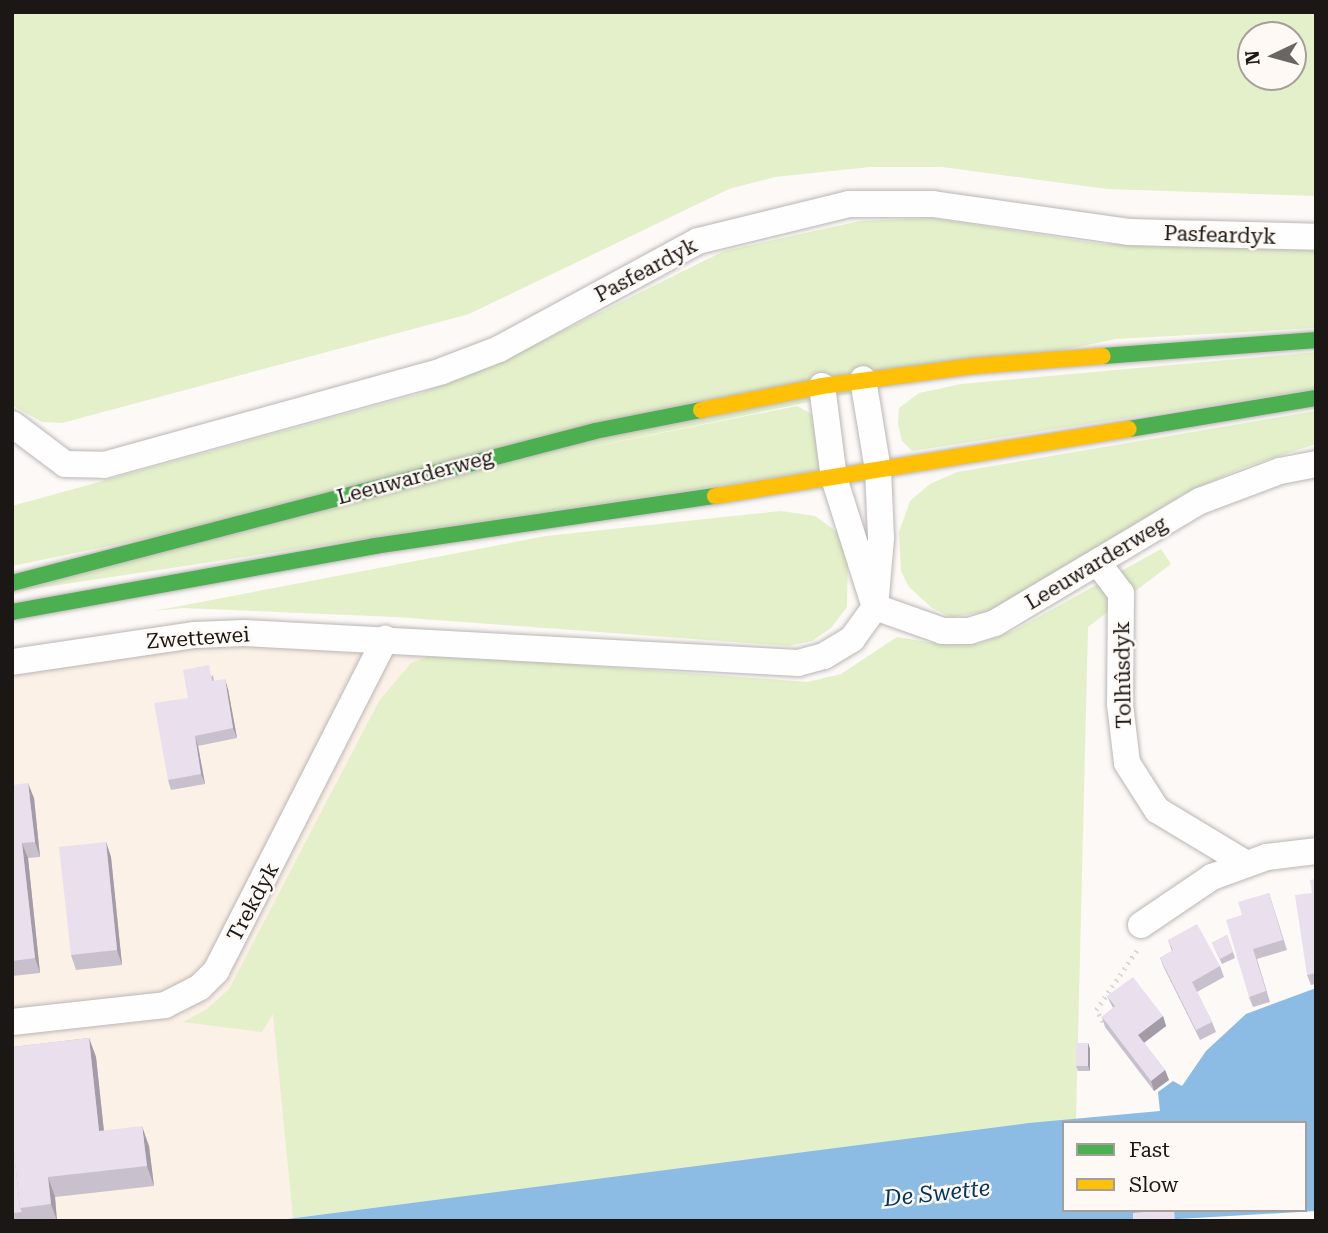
<!DOCTYPE html>
<html>
<head>
<meta charset="utf-8">
<style>
	body { margin:0 }
	#map { position:relative; width:1328px; height:1233px; overflow:hidden; background:#fcf9f7; font-family:"Roboto Serif",serif }
	div>[style] { position:absolute }
	.built>* { inset:0; background:#fcf1e7 }
	.green>* { inset:0; background:#e3f0c9 }
	.water>* { inset:0; background:#8cbbe3 }
	.path>* { height:4.5px; margin-top:-2.25px; transform-origin:0; background:repeating-linear-gradient(90deg,#dadad8 0 2px,transparent 0 7px) }
	.roads { filter:drop-shadow(0 0 2px #bab6b4) drop-shadow(0 0 2px #bab6b4) }
	.street>* { height:26px; margin:-13px; padding:0 13px; transform-origin:13px; border-radius:13px; background:#fffefe }
	.fast>* { height:16px; margin:-8px; padding:0 8px; transform-origin:8px; border-radius:8px; background:#4caf50 }
	.slow>* { height:16px; margin:-8px; padding:0 8px; transform-origin:8px; border-radius:8px; background:#ffc107 }
	.wall>* { inset:0; background:#c8c0cc }
	.shaded-wall>* { inset:0; background:#a39ca6 }
	.building>* { inset:0; background:#e9dfed }
	span { translate:-50% -50%; white-space:nowrap; text-align:center; line-height:1.15; -webkit-text-stroke:5px #fef9f5; paint-order:stroke }
	.street-label { font-size:21px; color:#1b1714 }
	.water-label { font-size:23px; color:#00365c; font-style:italic }
	.frame { position:absolute; inset:0; border:14px solid #1b1714; pointer-events:none }
	.legend { position:absolute; left:1062px; top:1121px; width:245px; height:91px; box-sizing:border-box; background:#fef9f5; border:2px solid #a39f9b; margin:0; padding:9px 12px; list-style:none; font-size:21px; color:#1b1714 }
	.legend li { display:flex; align-items:center; gap:14px; height:35px }
	.legend b { width:35px; border:2px solid #a39f9b }
	.north { position:absolute; left:1237px; top:21px; width:70px; height:70px; box-sizing:border-box; background:#fef9f5; border:2px solid #a39f9b; border-radius:50%; rotate:265deg; font-size:19px; font-weight:700; line-height:28px; text-align:center; color:#1b1714 }
	.north::after { content:''; display:block; margin:auto; width:24px; height:32px; background:#6a6663; clip-path:polygon(50% 0,100% 100%,50% 72%,0 100%) }
</style>
</head>
<body>
<div id="map">
	<div class="built">
		<i style="clip-path:polygon(301px 638px,469px 651px,331px 1221px,12px 1221px,12px 667px,152px 644px)"></i>
	</div>
	<div class="green">
		<i style="clip-path:polygon(evenodd,12px 12px,1316px 12px,1316px 196px,1107px 189px,942px 167px,870px 167px,775px 177px,729px 189px,469px 314px,62px 423px,42px 422px,12px 405px,12px 12px,1251px 35px,1293px 35px,1293px 77px,1251px 77px,1251px 35px)"></i>
		<i style="clip-path:polygon(931px 218px,1101px 244px,1316px 249px,1316px 328px,1116px 339px,12px 566px,12px 506px,422px 393px,512px 356px,724px 251px,860px 221px)"></i>
		<i style="clip-path:polygon(1316px 352px,1316px 389px,912px 451px,902px 441px,898px 424px,899px 408px,919px 393px,961px 384px)"></i>
		<i style="clip-path:polygon(797px 406px,810px 413px,815px 422px,823px 470px,12px 592px,461px 473px)"></i>
		<i style="clip-path:polygon(1316px 411px,1316px 444px,1242px 468px,1182px 495px,999px 610px,951px 617px,932px 608px,909px 587px,901px 571px,899px 532px,910px 501px,930px 484px,957px 472px)"></i>
		<i style="clip-path:polygon(781px 511px,815px 516px,836px 531px,848px 552px,847px 607px,831px 628px,812px 641px,788px 646px,396px 617px,183px 608px,154px 611px,546px 536px)"></i>
		<i style="clip-path:polygon(1161px 549px,1171px 564px,1088px 627px,1076px 1120px,293px 1218px,273px 1014px,262px 1032px,183px 1022px,207px 1009px,229px 989px,379px 701px,411px 663px,435px 654px,807px 682px,841px 674px,897px 637px,945px 645px,978px 644px,1015px 630px)"></i>
	</div>
	<div class="water">
		<i style="clip-path:polygon(evenodd,1316px 988px,1316px 1211px,1144px 1221px,272px 1221px,1029px 1123px,1160px 1111px,1158px 1092px,1173px 1081px,1182px 1086px,1206px 1051px,1246px 1014px,1316px 988px,1064px 1123px,1305px 1123px,1305px 1210px,1064px 1210px,1064px 1123px)"></i>
	</div>
	<div class="path">
		<i style="left:1103px;top:1022px;width:14px;rotate:-120deg"></i>
		<i style="left:1096px;top:1010px;width:73px;rotate:-55.7deg"></i>
	</div>
	<div class="roads">
		<div class="street">
			<i style="left:822px;top:386px;width:93px;rotate:82.6deg"></i>
			<i style="left:834px;top:478px;width:135px;rotate:72.4deg"></i>
			<i style="left:875px;top:607px;width:72px;rotate:19.4deg"></i>
			<i style="left:943px;top:631px;width:26px"></i>
			<i style="left:969px;top:631px;width:27px;rotate:-17deg"></i>
			<i style="left:995px;top:623px;width:239px;rotate:-30.8deg"></i>
			<i style="left:1200px;top:501px;width:85px;rotate:-20.6deg"></i>
			<i style="left:1280px;top:471px;width:37px;rotate:-11deg"></i>
			<i style="left:12px;top:424px;width:66px;rotate:37deg"></i>
			<i style="left:65px;top:464px;width:39px;rotate:1deg"></i>
			<i style="left:104px;top:465px;width:351px;rotate:-15.5deg"></i>
			<i style="left:442px;top:371px;width:61px;rotate:-21.1deg"></i>
			<i style="left:499px;top:349px;width:226px;rotate:-28.5deg"></i>
			<i style="left:698px;top:241px;width:155px;rotate:-13.8deg"></i>
			<i style="left:849px;top:204px;width:84px"></i>
			<i style="left:933px;top:204px;width:199px;rotate:8.1deg"></i>
			<i style="left:1130px;top:232px;width:186px;rotate:1.5deg"></i>
			<i style="left:1098px;top:563px;width:38px;rotate:53deg"></i>
			<i style="left:1121px;top:593px;width:111px;rotate:90.5deg"></i>
			<i style="left:1120px;top:704px;width:59px;rotate:83.2deg"></i>
			<i style="left:1127px;top:763px;width:56px;rotate:57.4deg"></i>
			<i style="left:1157px;top:810px;width:103px;rotate:31.1deg"></i>
			<i style="left:12px;top:662px;width:185px;rotate:-8.4deg"></i>
			<i style="left:195px;top:635px;width:49px;rotate:-2.3deg"></i>
			<i style="left:244px;top:633px;width:555px;rotate:3.1deg"></i>
			<i style="left:798px;top:663px;width:27px;rotate:-15deg"></i>
			<i style="left:824px;top:656px;width:33px;rotate:-31deg"></i>
			<i style="left:852px;top:639px;width:39px;rotate:-54deg"></i>
			<i style="left:875px;top:607px;width:69px;rotate:-85deg"></i>
			<i style="left:881px;top:538px;width:68px;rotate:-92.5deg"></i>
			<i style="left:878px;top:470px;width:92px;rotate:-99.4deg"></i>
			<i style="left:1141px;top:925px;width:86px;rotate:-34.1deg"></i>
			<i style="left:1212px;top:877px;width:59px;rotate:-20deg"></i>
			<i style="left:1267px;top:857px;width:49px;rotate:-7deg"></i>
			<i style="left:12px;top:1022px;width:154px;rotate:-6.3deg"></i>
			<i style="left:165px;top:1005px;width:39px;rotate:-27deg"></i>
			<i style="left:200px;top:987px;width:23px;rotate:-45deg"></i>
			<i style="left:216px;top:971px;width:373px;rotate:-63deg"></i>
		</div>
		<div class="fast">
			<i style="left:1103px;top:356px;width:214px;rotate:-4.3deg"></i>
			<i style="left:1129px;top:429px;width:190px;rotate:-9.4deg"></i>
			<i style="left:12px;top:583px;width:602px;rotate:-14.61deg"></i>
			<i style="left:595px;top:431px;width:108px;rotate:-11.2deg"></i>
			<i style="left:12px;top:612px;width:369px;rotate:-10.3deg"></i>
			<i style="left:375px;top:546px;width:344px;rotate:-8.4deg"></i>
		</div>
		<div class="slow">
			<i style="left:701px;top:410px;width:123px;rotate:-11.2deg"></i>
			<i style="left:822px;top:386px;width:152px;rotate:-7.5deg"></i>
			<i style="left:973px;top:366px;width:130px;rotate:-4.4deg"></i>
			<i style="left:715px;top:496px;width:419px;rotate:-9.2deg"></i>
		</div>
	</div>
	<div class="wall">
		<i style="clip-path:polygon(213px 675px,214px 681px,228px 689px,237px 738px,198px 746px,205px 784px,171px 790px,168px 780px,188px 698px)"></i>
		<i style="clip-path:polygon(12px 785px,34px 798px,40px 857px,28px 858px,40px 973px,12px 976px)"></i>
		<i style="clip-path:polygon(106px 842px,111px 857px,122px 965px,76px 970px,71px 955px)"></i>
		<i style="clip-path:polygon(1316px 879px,1316px 984px,1311px 985px,1307px 975px)"></i>
		<i style="clip-path:polygon(1269px 893px,1287px 950px,1257px 959px,1270px 1002px,1253px 1007px,1249px 997px,1242px 915px)"></i>
		<i style="clip-path:polygon(1227px 935px,1235px 958px,1222px 964px,1212px 943px)"></i>
		<i style="clip-path:polygon(1168px 940px,1220px 966px,1224px 977px,1197px 992px,1212px 1022px,1216px 1032px,1200px 1040px,1164px 968px,1160px 958px,1172px 951px)"></i>
		<i style="clip-path:polygon(1107px 996px,1163px 1016px,1166px 1026px,1144px 1043px,1165px 1070px,1169px 1080px,1154px 1091px,1105px 1027px,1102px 1017px,1113px 1008px)"></i>
		<i style="clip-path:polygon(89px 1038px,96px 1057px,104px 1131px,149px 1146px,154px 1186px,55px 1197px,57px 1221px,12px 1221px,12px 1047px)"></i>
		<i style="clip-path:polygon(1088px 1043px,1090px 1049px,1090px 1071px,1078px 1071px,1076px 1066px)"></i>
	</div>
	<div class="shaded-wall">
		<i style="clip-path:polygon(225px 679px,228px 689px,237px 738px,233px 728px)"></i>
		<i style="clip-path:polygon(195px 736px,198px 746px,205px 784px,201px 774px)"></i>
		<i style="clip-path:polygon(28px 783px,34px 798px,40px 857px,35px 842px)"></i>
		<i style="clip-path:polygon(106px 842px,111px 857px,122px 965px,117px 950px)"></i>
		<i style="clip-path:polygon(22px 843px,28px 858px,40px 973px,35px 958px)"></i>
		<i style="clip-path:polygon(1163px 1016px,1166px 1026px,1141px 1045px,1138px 1035px)"></i>
		<i style="clip-path:polygon(89px 1038px,96px 1057px,106px 1151px,99px 1131px)"></i>
		<i style="clip-path:polygon(1088px 1043px,1090px 1049px,1090px 1071px,1088px 1066px)"></i>
		<i style="clip-path:polygon(1165px 1070px,1169px 1080px,1154px 1091px,1151px 1081px)"></i>
		<i style="clip-path:polygon(142px 1126px,149px 1146px,154px 1186px,147px 1166px)"></i>
		<i style="clip-path:polygon(48px 1177px,55px 1197px,57px 1221px,51px 1204px)"></i>
	</div>
	<div class="building">
		<i style="clip-path:polygon(209px 665px,212px 681px,225px 679px,233px 728px,195px 736px,201px 774px,168px 780px,154px 703px,188px 698px,183px 670px)"></i>
		<i style="clip-path:polygon(28px 783px,35px 842px,22px 843px,35px 958px,12px 961px,12px 785px)"></i>
		<i style="clip-path:polygon(106px 842px,117px 950px,71px 955px,59px 847px)"></i>
		<i style="clip-path:polygon(1316px 879px,1316px 973px,1307px 975px,1295px 895px,1312px 893px,1310px 880px)"></i>
		<i style="clip-path:polygon(1269px 893px,1283px 940px,1253px 949px,1266px 991px,1249px 997px,1226px 920px,1242px 915px,1238px 902px)"></i>
		<i style="clip-path:polygon(1197px 924px,1220px 966px,1192px 982px,1212px 1022px,1196px 1030px,1160px 958px,1173px 950px,1168px 940px)"></i>
		<i style="clip-path:polygon(1227px 935px,1233px 952px,1220px 959px,1212px 943px)"></i>
		<i style="clip-path:polygon(1133px 977px,1163px 1016px,1138px 1035px,1165px 1070px,1151px 1081px,1102px 1017px,1115px 1006px,1107px 996px)"></i>
		<i style="clip-path:polygon(89px 1038px,99px 1131px,142px 1126px,147px 1166px,48px 1177px,51px 1204px,20px 1208px,12px 1133px,12px 1047px)"></i>
		<i style="clip-path:polygon(1076px 1043px,1088px 1043px,1088px 1066px,1076px 1066px)"></i>
		<i style="clip-path:polygon(12px 1133px,20px 1208px,22px 1212px,12px 1213px)"></i>
		<i style="clip-path:polygon(1163px 1210px,1174px 1210px,1175px 1221px,1133px 1221px,1133px 1213px)"></i>
	</div>
	<div class="street-label">
		<span style="left:1220px;top:235px;rotate:2deg">Pasfeardyk</span>
		<span style="left:646px;top:270px;rotate:-28deg">Pasfeardyk</span>
		<span style="left:415px;top:477px;rotate:-15deg">Leeuwarderweg</span>
		<span style="left:1096px;top:563px;rotate:-31deg">Leeuwarderweg</span>
		<span style="left:198px;top:638px;rotate:-4deg">Zwettewei</span>
		<span style="left:1123px;top:675px;rotate:-91deg">Tolhûsdyk</span>
		<span style="left:253px;top:902px;rotate:-62deg">Trekdyk</span>
	</div>
	<div class="water-label">
		<span style="left:937px;top:1194px;rotate:-6deg">De Swette</span>
	</div>
	<div class="frame"></div>
	<ul class="legend">
	<li><b style="height:9px;background:#4caf50"></b>Fast</li>
	<li><b style="height:9px;background:#ffc107"></b>Slow</li>
	</ul>
	<div class="north">N</div>
</div>
</body>
</html>
